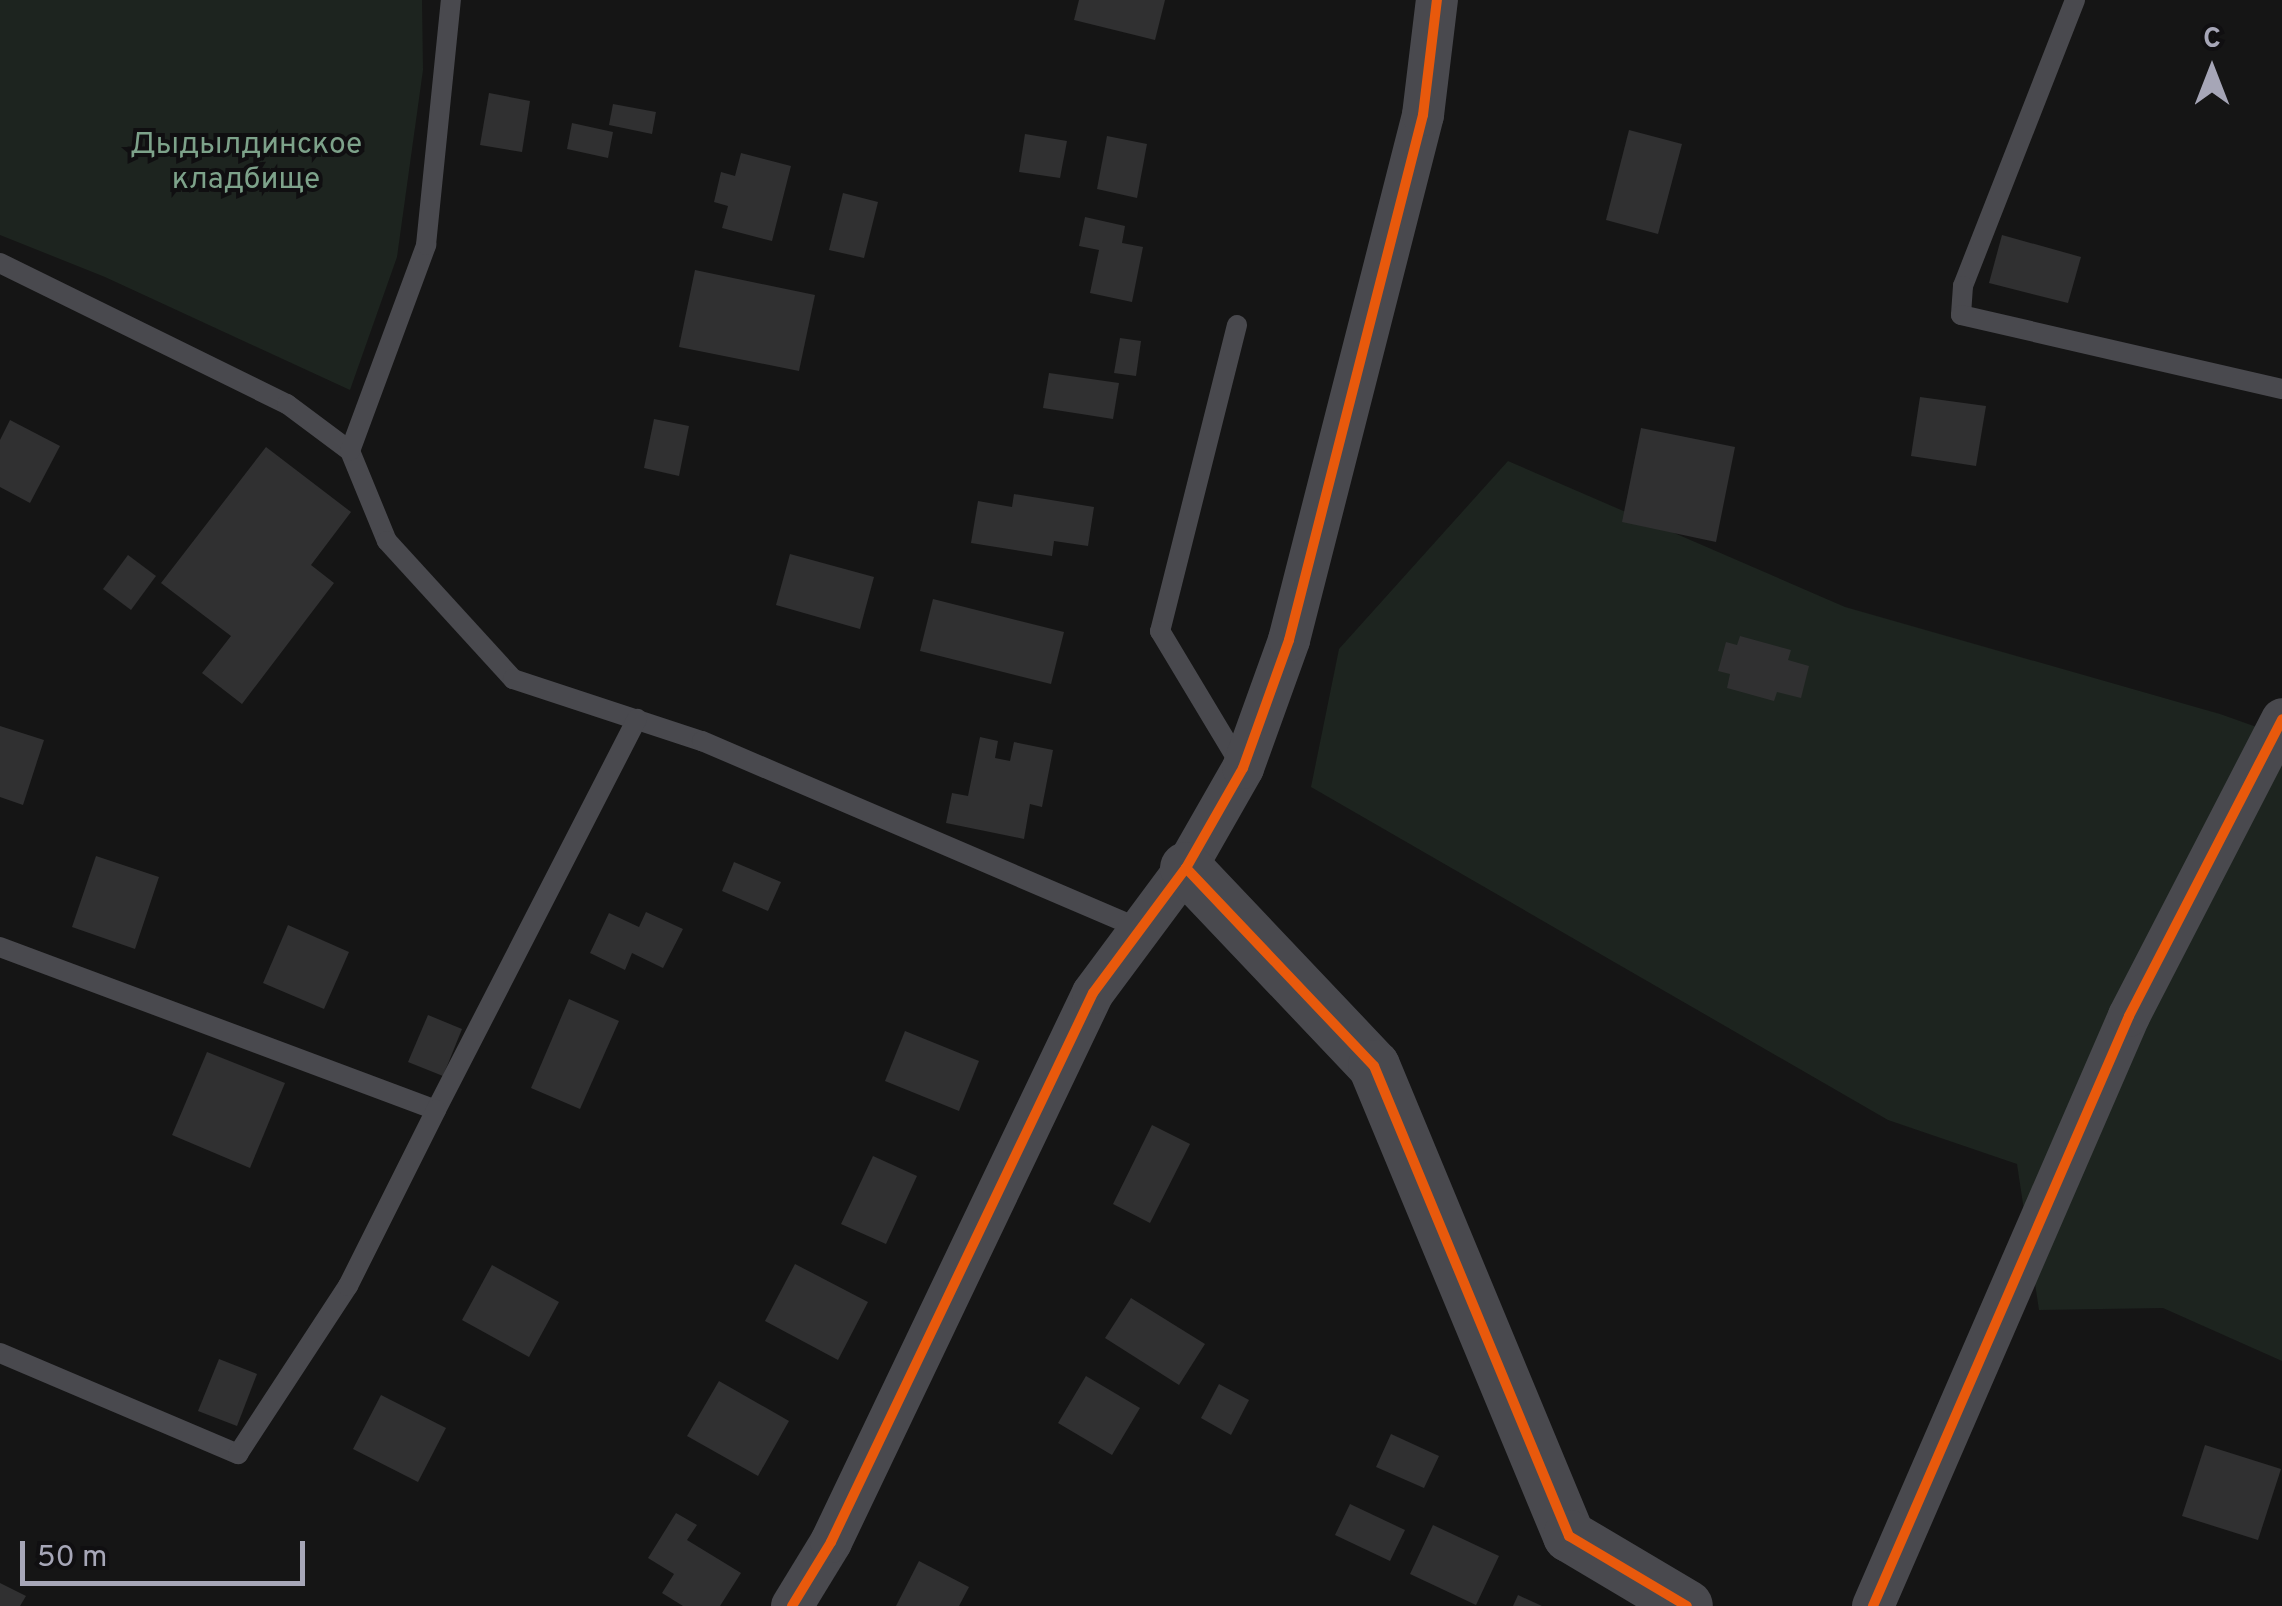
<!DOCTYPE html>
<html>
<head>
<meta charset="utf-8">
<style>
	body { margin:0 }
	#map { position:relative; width:2282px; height:1606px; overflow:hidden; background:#151515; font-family:Overpass,sans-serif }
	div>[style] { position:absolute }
	.green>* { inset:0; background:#1d241f }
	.building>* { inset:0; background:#303031 }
	.service>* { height:20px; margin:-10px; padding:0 10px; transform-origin:10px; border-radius:10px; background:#49494e }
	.minor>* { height:42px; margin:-21px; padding:0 21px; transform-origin:21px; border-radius:21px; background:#49494e }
	.tertiary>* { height:52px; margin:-26px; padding:0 26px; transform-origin:26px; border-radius:26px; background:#49494e }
	.cycleway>* { height:10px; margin:-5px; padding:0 5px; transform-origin:5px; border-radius:5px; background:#e8590c }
	span { translate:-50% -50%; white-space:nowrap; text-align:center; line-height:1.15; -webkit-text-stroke:8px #100f11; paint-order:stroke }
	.park-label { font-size:30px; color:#7da28a }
	.north { position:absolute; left:2162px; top:20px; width:100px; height:100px; -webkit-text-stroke:8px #100f11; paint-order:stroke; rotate:0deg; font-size:28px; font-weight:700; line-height:40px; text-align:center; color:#a6a6b7 }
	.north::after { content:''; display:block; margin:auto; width:35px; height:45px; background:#a6a6b7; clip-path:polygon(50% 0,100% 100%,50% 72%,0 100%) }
	.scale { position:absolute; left:20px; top:1541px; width:285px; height:45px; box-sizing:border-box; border:5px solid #a6a6b7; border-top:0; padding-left:12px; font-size:30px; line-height:35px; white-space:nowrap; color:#a6a6b7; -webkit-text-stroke:8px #100f11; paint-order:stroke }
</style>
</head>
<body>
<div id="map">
	<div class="green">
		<i style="clip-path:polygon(0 0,422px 0,423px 70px,397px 257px,350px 390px,105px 277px,0 235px)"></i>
		<i style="clip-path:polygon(1508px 461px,1845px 607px,2220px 714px,2282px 736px,2282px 1361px,2163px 1308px,2039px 1310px,2017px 1164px,1888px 1120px,1311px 787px,1339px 649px)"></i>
	</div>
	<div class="building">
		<i style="clip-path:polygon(1079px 0,1165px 0,1155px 40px,1074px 20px)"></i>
		<i style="clip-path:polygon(489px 93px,530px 101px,522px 152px,480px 145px)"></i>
		<i style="clip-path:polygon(613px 104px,656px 112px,652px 134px,609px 125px)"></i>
		<i style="clip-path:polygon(572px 123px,613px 132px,608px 158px,567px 149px)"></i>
		<i style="clip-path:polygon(1629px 130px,1682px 144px,1658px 234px,1606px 220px)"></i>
		<i style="clip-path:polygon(1025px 134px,1067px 141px,1060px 178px,1019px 172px)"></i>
		<i style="clip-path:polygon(1107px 136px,1147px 144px,1137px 198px,1097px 189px)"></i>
		<i style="clip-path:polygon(741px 153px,791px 166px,772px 241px,722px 228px,728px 206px,714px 202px,721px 172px,735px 176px)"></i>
		<i style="clip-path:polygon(843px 193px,878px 202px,864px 258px,829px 250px)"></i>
		<i style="clip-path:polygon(1085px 217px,1125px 226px,1122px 243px,1143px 247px,1132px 302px,1090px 293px,1099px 250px,1079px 246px)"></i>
		<i style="clip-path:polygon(2002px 235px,2081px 257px,2068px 303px,1989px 283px)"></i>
		<i style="clip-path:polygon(695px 270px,815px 295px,799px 371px,679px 347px)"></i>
		<i style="clip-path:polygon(1120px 338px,1141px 341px,1136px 376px,1114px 373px)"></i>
		<i style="clip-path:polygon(1049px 373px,1119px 383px,1113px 419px,1043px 408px)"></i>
		<i style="clip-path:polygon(1920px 397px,1986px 406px,1976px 466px,1911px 456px)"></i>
		<i style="clip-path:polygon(654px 419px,689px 426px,679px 476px,644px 468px)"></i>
		<i style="clip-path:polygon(10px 420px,60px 446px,30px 503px,0 487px,0 440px)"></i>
		<i style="clip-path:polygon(1641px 428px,1735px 447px,1716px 542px,1622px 522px)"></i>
		<i style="clip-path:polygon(266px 447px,351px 512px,311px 565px,334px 583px,242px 704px,202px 673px,231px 636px,161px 583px)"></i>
		<i style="clip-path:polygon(1014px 494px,1094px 507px,1088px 546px,1054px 541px,1052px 556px,971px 543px,978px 501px,1012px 507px)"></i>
		<i style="clip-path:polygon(790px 554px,874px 577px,860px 629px,776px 605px)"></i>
		<i style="clip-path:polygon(128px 555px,156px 576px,131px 610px,103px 589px)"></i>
		<i style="clip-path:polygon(933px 599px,1064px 632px,1051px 684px,920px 651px)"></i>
		<i style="clip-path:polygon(1740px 636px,1791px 650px,1788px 660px,1809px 666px,1801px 698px,1777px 692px,1774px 701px,1727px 688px,1730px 674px,1718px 671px,1726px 642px,1737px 645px)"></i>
		<i style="clip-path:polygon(0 726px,44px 740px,23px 805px,0 797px)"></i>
		<i style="clip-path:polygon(980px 737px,998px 741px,995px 758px,1010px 761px,1014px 742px,1053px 750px,1042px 807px,1030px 804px,1024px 839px,946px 823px,952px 793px,968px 796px)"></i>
		<i style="clip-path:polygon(96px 856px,159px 877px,135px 949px,72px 927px)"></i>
		<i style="clip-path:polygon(734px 862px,781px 882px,768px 911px,722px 891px)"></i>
		<i style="clip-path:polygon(646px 912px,683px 929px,663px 968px,632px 953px,625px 970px,590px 953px,609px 913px,639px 927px)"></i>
		<i style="clip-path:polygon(288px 925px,349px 952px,324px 1009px,263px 983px)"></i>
		<i style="clip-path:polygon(569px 999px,619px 1021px,580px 1109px,531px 1088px)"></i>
		<i style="clip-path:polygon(428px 1015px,462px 1029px,443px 1076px,408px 1062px)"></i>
		<i style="clip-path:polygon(905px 1031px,979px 1061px,959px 1111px,885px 1081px)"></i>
		<i style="clip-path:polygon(207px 1052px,285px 1083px,250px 1168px,172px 1135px)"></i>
		<i style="clip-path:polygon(1152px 1125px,1190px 1144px,1150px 1223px,1113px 1204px)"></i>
		<i style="clip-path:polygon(873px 1156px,917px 1176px,886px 1244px,841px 1224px)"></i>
		<i style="clip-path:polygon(795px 1264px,868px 1302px,838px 1360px,765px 1321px)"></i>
		<i style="clip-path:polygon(492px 1265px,559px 1302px,529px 1357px,462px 1320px)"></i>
		<i style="clip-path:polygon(1131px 1298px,1205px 1344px,1179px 1385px,1105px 1338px)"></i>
		<i style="clip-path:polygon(219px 1359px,257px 1374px,237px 1426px,198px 1411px)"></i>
		<i style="clip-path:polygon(1086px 1376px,1140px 1408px,1112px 1455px,1058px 1423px)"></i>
		<i style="clip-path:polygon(719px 1381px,789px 1421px,758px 1476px,687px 1436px)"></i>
		<i style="clip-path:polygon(1219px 1384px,1249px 1400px,1231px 1435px,1201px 1418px)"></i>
		<i style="clip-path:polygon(381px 1395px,446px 1428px,418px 1482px,353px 1449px)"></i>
		<i style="clip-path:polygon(1391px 1434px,1439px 1456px,1424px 1488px,1376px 1467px)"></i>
		<i style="clip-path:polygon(2205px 1445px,2281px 1469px,2258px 1540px,2182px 1516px)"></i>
		<i style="clip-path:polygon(1350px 1504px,1405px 1530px,1390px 1561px,1335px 1535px)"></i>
		<i style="clip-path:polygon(676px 1513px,697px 1525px,687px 1540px,741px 1573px,720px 1606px,683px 1606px,662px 1593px,674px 1574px,648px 1558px)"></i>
		<i style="clip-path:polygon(1433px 1525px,1499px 1556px,1476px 1605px,1410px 1574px)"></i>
		<i style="clip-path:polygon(919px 1561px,969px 1587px,959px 1606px,896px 1606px)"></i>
		<i style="clip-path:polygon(0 1583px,26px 1596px,20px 1606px,0 1606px)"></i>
		<i style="clip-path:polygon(1518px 1595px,1542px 1606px,1513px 1606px)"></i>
	</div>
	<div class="service">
		<i style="left:2075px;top:0;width:307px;rotate:111.4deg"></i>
		<i style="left:1963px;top:286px;width:29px;rotate:94deg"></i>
		<i style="left:1961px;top:315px;width:329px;rotate:13deg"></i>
		<i style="left:0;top:263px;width:320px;rotate:26.2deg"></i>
		<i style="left:287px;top:404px;width:79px;rotate:36.7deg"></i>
		<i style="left:350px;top:451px;width:97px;rotate:67.7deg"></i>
		<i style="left:387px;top:541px;width:187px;rotate:47.6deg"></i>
		<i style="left:513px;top:679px;width:199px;rotate:18.2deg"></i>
		<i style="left:702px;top:741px;width:477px;rotate:23.2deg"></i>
		<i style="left:1237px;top:325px;width:316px;rotate:104.1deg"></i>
		<i style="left:1160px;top:631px;width:157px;rotate:59deg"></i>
		<i style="left:350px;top:451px;width:220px;rotate:-69.7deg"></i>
		<i style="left:426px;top:245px;width:246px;rotate:-84.2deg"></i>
		<i style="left:0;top:947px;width:465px;rotate:20.5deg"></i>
		<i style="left:436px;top:1110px;width:440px;rotate:-62.8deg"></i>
		<i style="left:0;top:1353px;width:259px;rotate:23deg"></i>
		<i style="left:238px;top:1454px;width:201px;rotate:-56.8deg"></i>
		<i style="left:348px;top:1286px;width:197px;rotate:-63.4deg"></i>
	</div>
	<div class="minor">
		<i style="left:792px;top:1606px;width:75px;rotate:-58.6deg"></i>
		<i style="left:831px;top:1542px;width:608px;rotate:-64.49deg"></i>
		<i style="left:1093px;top:993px;width:156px;rotate:-53.4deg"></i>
		<i style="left:1186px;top:868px;width:115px;rotate:-60.3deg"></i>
		<i style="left:1243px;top:768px;width:136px;rotate:-70.2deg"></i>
		<i style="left:1289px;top:640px;width:542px;rotate:-75.68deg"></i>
		<i style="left:1423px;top:115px;width:116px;rotate:-83.1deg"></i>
		<i style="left:1873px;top:1606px;width:643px;rotate:-66.54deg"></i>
		<i style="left:2129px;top:1016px;width:334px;rotate:-62.7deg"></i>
	</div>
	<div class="tertiary">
		<i style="left:1186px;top:868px;width:273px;rotate:46.5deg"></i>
		<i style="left:1374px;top:1066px;width:509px;rotate:67.47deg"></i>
		<i style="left:1569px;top:1536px;width:137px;rotate:30.7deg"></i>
	</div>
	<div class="cycleway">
		<i style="left:1186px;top:868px;width:273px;rotate:46.5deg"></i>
		<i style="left:1374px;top:1066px;width:509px;rotate:67.47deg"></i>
		<i style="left:1569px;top:1536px;width:137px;rotate:30.7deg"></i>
		<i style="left:792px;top:1606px;width:75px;rotate:-58.6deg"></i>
		<i style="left:831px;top:1542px;width:608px;rotate:-64.49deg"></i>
		<i style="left:1093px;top:993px;width:156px;rotate:-53.4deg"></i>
		<i style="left:1186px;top:868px;width:115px;rotate:-60.3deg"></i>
		<i style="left:1243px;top:768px;width:136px;rotate:-70.2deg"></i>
		<i style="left:1289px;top:640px;width:542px;rotate:-75.68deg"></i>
		<i style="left:1423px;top:115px;width:116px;rotate:-83.1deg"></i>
		<i style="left:1873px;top:1606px;width:643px;rotate:-66.54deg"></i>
		<i style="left:2129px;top:1016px;width:334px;rotate:-62.7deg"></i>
	</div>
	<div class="park-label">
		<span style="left:246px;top:163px">Дыдылдинское<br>кладбище</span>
	</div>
	<div class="north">С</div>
	<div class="scale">50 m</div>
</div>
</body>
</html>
